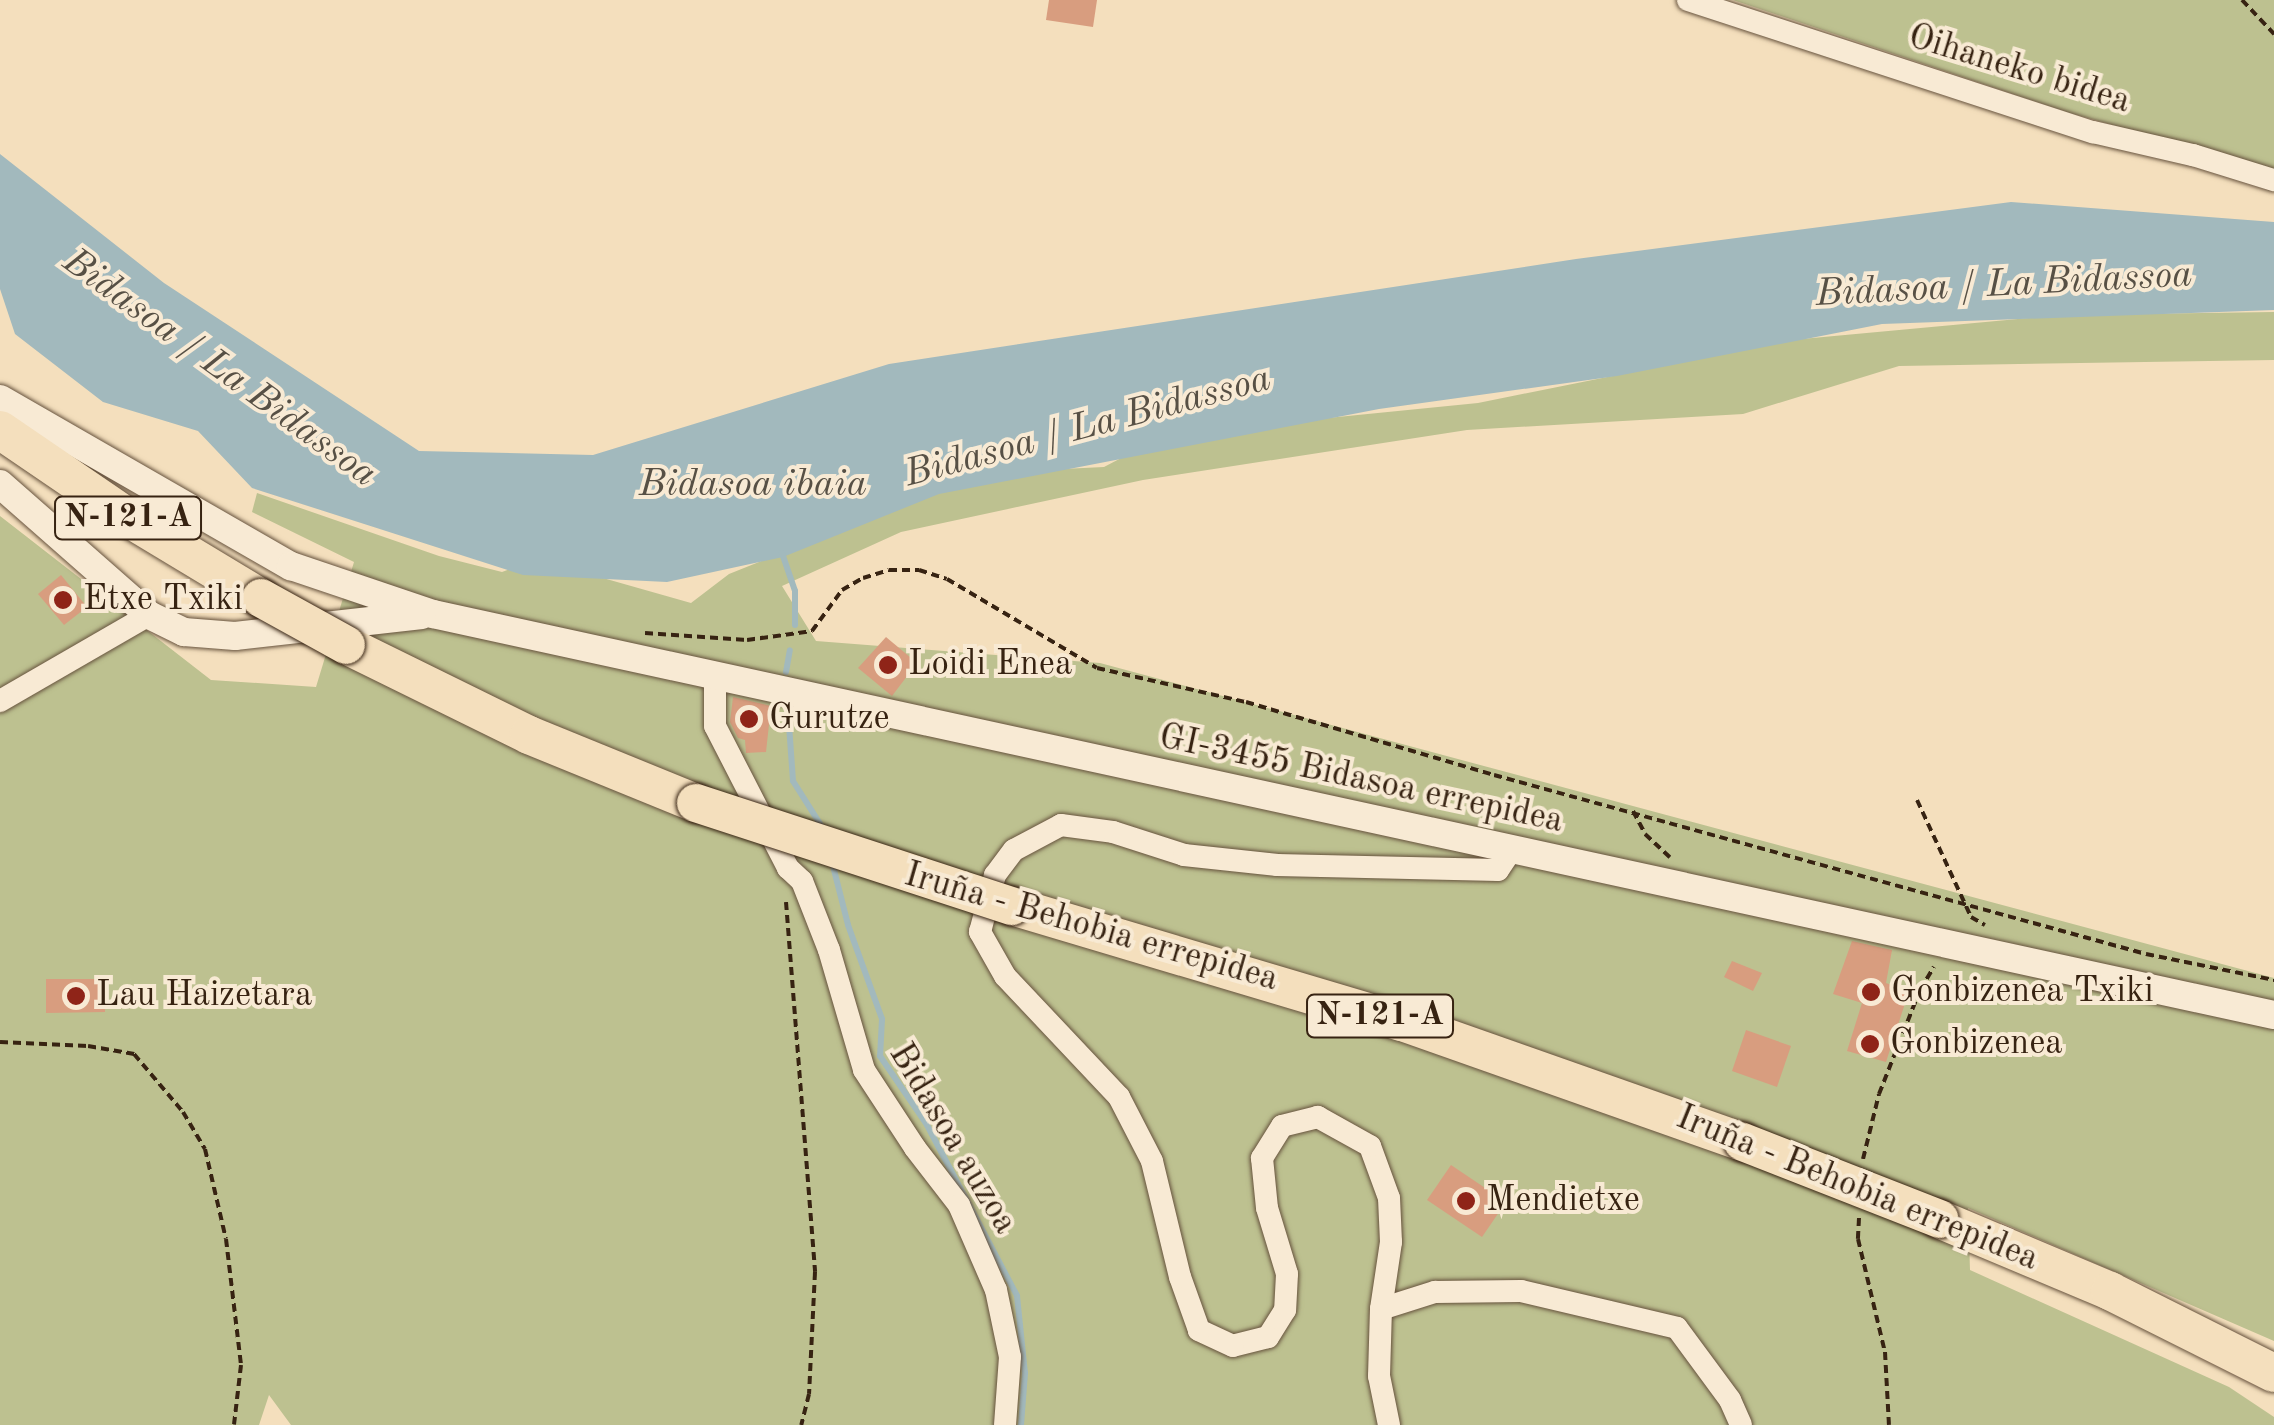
<!DOCTYPE html>
<html>
<head>
<meta charset="utf-8">
<style>
	body { margin:0 }
	#map { position:relative; width:2274px; height:1425px; overflow:hidden; background:#f4dfbd; font-family:"Old Standard TT",serif }
	div>[style] { position:absolute }
	.green>* { inset:0; background:#bdc190 }
	.water>* { inset:0; background:#a2b9bd }
	.stream>* { height:6px; margin:-3px; padding:0 3px; transform-origin:3px; border-radius:3px; background:#a2b9bd }
	.building>* { inset:0; background:#d89d7f }
	.path>* { height:4px; margin-top:-2px; transform-origin:0; background:repeating-linear-gradient(90deg,#372312 0 8px,transparent 0 13px) }
	.roads { filter:drop-shadow(0 0 2px #66523d) drop-shadow(0 0 2px #66523d) }
	.minor>* { height:22px; margin:-11px; padding:0 11px; transform-origin:11px; border-radius:11px; background:#f8ead4 }
	.tertiary>* { height:28px; margin:-14px; padding:0 14px; transform-origin:14px; border-radius:14px; background:#f8ead4 }
	.trunk>* { height:38px; margin:-19px; padding:0 19px; transform-origin:19px; border-radius:19px; background:#f4dfbd }
	.bridges { filter:drop-shadow(0 0 2px #372312) drop-shadow(0 0 2px #372312) }
	.trunk-bridge>* { height:38px; margin:-19px; padding:0 19px; transform-origin:19px; border-radius:19px; background:#f4dfbd }
	.dots>* { width:28px; height:28px; translate:-50% -50%; box-sizing:border-box; border:5px solid #f8ead4; border-radius:50% }
	span { translate:-50% -50%; white-space:nowrap; text-align:center; line-height:1.15; -webkit-text-stroke:8px #f8ead4; paint-order:stroke }
	.shield-label span { padding:2px 8px; background:#f8ead4; border:2px solid; border-radius:8px; -webkit-text-stroke-width:0 }
	.shield-label { font-size:32px; color:#372312; font-weight:700 }
	.street-label { font-size:35px; color:#372312 }
	.poi-label { font-size:35px; color:#372312 }
	.left { translate:0 -50%; text-align:left }
	.water-label { font-size:38px; color:#575045; font-style:italic }
</style>
</head>
<body>
<div id="map">
	<div class="green">
		<i style="clip-path:polygon(1733px 0,2274px 0,2274px 170px,2070px 113px)"></i>
		<i style="clip-path:polygon(2274px 312px,2274px 360px,1899px 366px,1743px 414px,1467px 430px,1143px 480px,901px 532px,782px 586px,816px 641px,1100px 663px,2274px 978px,2274px 1341px,1968px 1208px,1970px 1270px,2229px 1387px,2274px 1417px,2274px 1425px,291px 1425px,269px 1395px,259px 1425px,0 1425px,0 516px,211px 680px,316px 687px,354px 562px,252px 512px,257px 493px,439px 556px,502px 572px,536px 559px,691px 603px,729px 574px,981px 473px,1104px 467px,1167px 434px,1478px 403px,1791px 340px,2061px 315px)"></i>
	</div>
	<div class="water">
		<i style="clip-path:polygon(0 154px,164px 283px,419px 451px,593px 455px,889px 364px,1576px 259px,2011px 202px,2274px 222px,2274px 310px,1882px 324px,1617px 376px,1379px 409px,939px 494px,783px 557px,667px 582px,523px 575px,252px 488px,198px 431px,103px 402px,15px 334px,0 289px)"></i>
	</div>
	<div class="stream">
		<i style="left:782px;top:553px;width:40px;rotate:71.1deg"></i>
		<i style="left:795px;top:591px;width:34px;rotate:90deg"></i>
		<i style="left:786px;top:672px;width:22px;rotate:-80deg"></i>
		<i style="left:788px;top:711px;width:70px;rotate:85.9deg"></i>
		<i style="left:793px;top:781px;width:58px;rotate:57.7deg"></i>
		<i style="left:832px;top:862px;width:65px;rotate:75.7deg"></i>
		<i style="left:848px;top:925px;width:100px;rotate:70.1deg"></i>
		<i style="left:882px;top:1019px;width:37px;rotate:93deg"></i>
		<i style="left:880px;top:1056px;width:83px;rotate:55.7deg"></i>
		<i style="left:927px;top:1125px;width:193px;rotate:62.2deg"></i>
		<i style="left:1017px;top:1296px;width:77px;rotate:84.1deg"></i>
		<i style="left:1025px;top:1373px;width:52px;rotate:94.4deg"></i>
	</div>
	<div class="building">
		<i style="clip-path:polygon(1049px 0,1097px 0,1093px 27px,1046px 20px)"></i>
		<i style="clip-path:polygon(61px 575px,87px 607px,64px 625px,38px 594px)"></i>
		<i style="clip-path:polygon(886px 637px,917px 663px,892px 696px,858px 668px)"></i>
		<i style="clip-path:polygon(733px 697px,771px 706px,766px 752px,746px 753px,745px 740px,738px 738px,730px 722px)"></i>
		<i style="clip-path:polygon(1852px 941px,1892px 950px,1886px 983px,1909px 991px,1886px 1062px,1847px 1051px,1862px 1003px,1833px 994px)"></i>
		<i style="clip-path:polygon(1732px 961px,1762px 973px,1753px 991px,1724px 977px)"></i>
		<i style="clip-path:polygon(46px 979px,105px 979px,105px 1012px,46px 1013px)"></i>
		<i style="clip-path:polygon(1746px 1030px,1791px 1046px,1777px 1087px,1732px 1071px)"></i>
		<i style="clip-path:polygon(1451px 1165px,1506px 1202px,1482px 1237px,1427px 1200px)"></i>
	</div>
	<div class="path">
		<i style="left:2242px;top:0;width:47px;rotate:46.7deg"></i>
		<i style="left:645px;top:633px;width:102px;rotate:3.9deg"></i>
		<i style="left:747px;top:640px;width:66px;rotate:-7.9deg"></i>
		<i style="left:812px;top:631px;width:51px;rotate:-53.8deg"></i>
		<i style="left:842px;top:590px;width:24px;rotate:-30deg"></i>
		<i style="left:863px;top:578px;width:27px;rotate:-17deg"></i>
		<i style="left:889px;top:570px;width:30px"></i>
		<i style="left:919px;top:570px;width:29px;rotate:18deg"></i>
		<i style="left:947px;top:579px;width:174px;rotate:30.7deg"></i>
		<i style="left:1097px;top:668px;width:153px;rotate:12.9deg"></i>
		<i style="left:1246px;top:702px;width:259px;rotate:16.4deg"></i>
		<i style="left:1494px;top:775px;width:676px;rotate:15.35deg"></i>
		<i style="left:2146px;top:954px;width:131px;rotate:11.5deg"></i>
		<i style="left:1917px;top:800px;width:129px;rotate:65.2deg"></i>
		<i style="left:1971px;top:917px;width:16px;rotate:30deg"></i>
		<i style="left:1633px;top:811px;width:26px;rotate:62deg"></i>
		<i style="left:1645px;top:834px;width:34px;rotate:43deg"></i>
		<i style="left:786px;top:902px;width:371px;rotate:85.5deg"></i>
		<i style="left:815px;top:1272px;width:122px;rotate:92.8deg"></i>
		<i style="left:809px;top:1394px;width:32px;rotate:104deg"></i>
		<i style="left:0;top:1042px;width:88px;rotate:2.6deg"></i>
		<i style="left:88px;top:1046px;width:47px;rotate:9.9deg"></i>
		<i style="left:134px;top:1054px;width:76px;rotate:49.8deg"></i>
		<i style="left:183px;top:1112px;width:43px;rotate:59.3deg"></i>
		<i style="left:205px;top:1149px;width:92px;rotate:76.9deg"></i>
		<i style="left:226px;top:1239px;width:127px;rotate:83.2deg"></i>
		<i style="left:241px;top:1365px;width:60px;rotate:96.7deg"></i>
		<i style="left:1863px;top:1159px;width:67px;rotate:-76.2deg"></i>
		<i style="left:1879px;top:1094px;width:112px;rotate:-68.5deg"></i>
		<i style="left:1920px;top:990px;width:27px;rotate:-59deg"></i>
		<i style="left:1859px;top:1218px;width:21px;rotate:93deg"></i>
		<i style="left:1858px;top:1239px;width:116px;rotate:76.6deg"></i>
		<i style="left:1885px;top:1352px;width:73px;rotate:86.9deg"></i>
	</div>
	<div class="roads">
		<div class="minor">
			<i style="left:1688px;top:0;width:426px;rotate:18.1deg"></i>
			<i style="left:2093px;top:132px;width:103px;rotate:13deg"></i>
			<i style="left:2193px;top:155px;width:85px;rotate:17.2deg"></i>
			<i style="left:715px;top:678px;width:48px;rotate:90deg"></i>
			<i style="left:715px;top:726px;width:160px;rotate:62.8deg"></i>
			<i style="left:788px;top:868px;width:19px;rotate:43deg"></i>
			<i style="left:802px;top:881px;width:74px;rotate:68.6deg"></i>
			<i style="left:829px;top:950px;width:125px;rotate:73.7deg"></i>
			<i style="left:864px;top:1070px;width:93px;rotate:56.8deg"></i>
			<i style="left:915px;top:1148px;width:72px;rotate:52.3deg"></i>
			<i style="left:959px;top:1205px;width:93px;rotate:66.5deg"></i>
			<i style="left:996px;top:1290px;width:68px;rotate:78.2deg"></i>
			<i style="left:1010px;top:1357px;width:68px;rotate:94.2deg"></i>
			<i style="left:0;top:701px;width:172px;rotate:-30deg"></i>
			<i style="left:1381px;top:1309px;width:57px;rotate:-17.5deg"></i>
			<i style="left:1435px;top:1292px;width:86px;rotate:-0.7deg"></i>
			<i style="left:1521px;top:1291px;width:160px;rotate:13.3deg"></i>
			<i style="left:1677px;top:1328px;width:89px;rotate:53.6deg"></i>
			<i style="left:1730px;top:1400px;width:27px;rotate:66deg"></i>
			<i style="left:1389px;top:1425px;width:50px;rotate:-101.5deg"></i>
			<i style="left:1379px;top:1376px;width:67px;rotate:-88.3deg"></i>
			<i style="left:1381px;top:1309px;width:68px;rotate:-81.5deg"></i>
			<i style="left:1391px;top:1242px;width:44px;rotate:-92.6deg"></i>
			<i style="left:1389px;top:1198px;width:55px;rotate:-110.1deg"></i>
			<i style="left:1370px;top:1146px;width:60px;rotate:-150.9deg"></i>
			<i style="left:1318px;top:1117px;width:37px;rotate:166deg"></i>
			<i style="left:1282px;top:1126px;width:38px;rotate:122deg"></i>
			<i style="left:1262px;top:1158px;width:50px;rotate:84.3deg"></i>
			<i style="left:1267px;top:1208px;width:69px;rotate:73.1deg"></i>
			<i style="left:1287px;top:1274px;width:36px;rotate:93deg"></i>
			<i style="left:1285px;top:1310px;width:32px;rotate:122deg"></i>
			<i style="left:1268px;top:1337px;width:36px;rotate:166deg"></i>
			<i style="left:1233px;top:1346px;width:38px;rotate:-155deg"></i>
			<i style="left:1199px;top:1330px;width:56px;rotate:-109.7deg"></i>
			<i style="left:1180px;top:1277px;width:119px;rotate:-103.6deg"></i>
			<i style="left:1152px;top:1161px;width:72px;rotate:-117.3deg"></i>
			<i style="left:1119px;top:1097px;width:166px;rotate:-133.3deg"></i>
			<i style="left:1005px;top:976px;width:51px;rotate:-119.6deg"></i>
			<i style="left:980px;top:932px;width:59px;rotate:-75.3deg"></i>
			<i style="left:995px;top:875px;width:31px;rotate:-53deg"></i>
			<i style="left:1014px;top:850px;width:53px;rotate:-28deg"></i>
			<i style="left:1061px;top:825px;width:52px;rotate:7.7deg"></i>
			<i style="left:1113px;top:832px;width:75px;rotate:17.9deg"></i>
			<i style="left:1184px;top:855px;width:94px;rotate:6.1deg"></i>
			<i style="left:1277px;top:865px;width:221px;rotate:1.3deg"></i>
			<i style="left:1498px;top:870px;width:23px;rotate:-56deg"></i>
		</div>
		<div class="tertiary">
			<i style="left:0;top:399px;width:336px;rotate:29.9deg"></i>
			<i style="left:291px;top:566px;width:150px;rotate:18.7deg"></i>
			<i style="left:433px;top:614px;width:1884px;rotate:12.29deg"></i>
			<i style="left:0;top:484px;width:198px;rotate:41.3deg"></i>
			<i style="left:149px;top:615px;width:39px;rotate:26deg"></i>
			<i style="left:184px;top:632px;width:51px;rotate:4.5deg"></i>
			<i style="left:235px;top:636px;width:188px;rotate:-6.4deg"></i>
		</div>
		<div class="trunk">
			<i style="left:0;top:430px;width:163px;rotate:34.3deg"></i>
			<i style="left:135px;top:522px;width:147px;rotate:31.1deg"></i>
			<i style="left:346px;top:645px;width:204px;rotate:26.2deg"></i>
			<i style="left:529px;top:735px;width:180px;rotate:22.2deg"></i>
			<i style="left:1012px;top:906px;width:407px;rotate:16.6deg"></i>
			<i style="left:1402px;top:1022px;width:361px;rotate:19.4deg"></i>
			<i style="left:1939px;top:1219px;width:186px;rotate:22.8deg"></i>
			<i style="left:2110px;top:1291px;width:183px;rotate:26.6deg"></i>
		</div>
	</div>
	<div class="bridges">
		<div class="trunk-bridge">
			<i style="left:261px;top:598px;width:97px;rotate:28.9deg"></i>
			<i style="left:696px;top:803px;width:332px;rotate:18.1deg"></i>
			<i style="left:1743px;top:1142px;width:211px;rotate:21.4deg"></i>
		</div>
	</div>
	<div class="dots">
		<i style="left:63px;top:600px;background:#8f2418"></i>
		<i style="left:888px;top:665px;background:#8f2418"></i>
		<i style="left:749px;top:719px;background:#8f2418"></i>
		<i style="left:1871px;top:992px;background:#8f2418"></i>
		<i style="left:76px;top:996px;background:#8f2418"></i>
		<i style="left:1870px;top:1044px;background:#8f2418"></i>
		<i style="left:1466px;top:1201px;background:#8f2418"></i>
	</div>
	<div class="shield-label">
		<span style="left:128px;top:518px">N-121-A</span>
		<span style="left:1380px;top:1016px">N-121-A</span>
	</div>
	<div class="street-label">
		<span style="left:2019px;top:70px;rotate:17deg">Oihaneko bidea</span>
		<span style="left:1361px;top:780px;rotate:12deg">GI-3455 Bidasoa errepidea</span>
		<span style="left:1091px;top:928px;rotate:16deg">Iruña - Behobia errepidea</span>
		<span style="left:952px;top:1139px;rotate:59deg">Bidasoa auzoa</span>
		<span style="left:1857px;top:1189px;rotate:22deg">Iruña - Behobia errepidea</span>
	</div>
	<div class="poi-label">
		<span class="left" style="left:83px;top:600px">Etxe Txiki</span>
		<span class="left" style="left:908px;top:665px">Loidi Enea</span>
		<span class="left" style="left:769px;top:719px">Gurutze</span>
		<span class="left" style="left:1891px;top:992px">Gonbizenea Txiki</span>
		<span class="left" style="left:96px;top:996px">Lau Haizetara</span>
		<span class="left" style="left:1890px;top:1044px">Gonbizenea</span>
		<span class="left" style="left:1486px;top:1201px">Mendietxe</span>
	</div>
	<div class="water-label">
		<span style="left:2004px;top:286px;rotate:-3deg">Bidasoa / La Bidassoa</span>
		<span style="left:219px;top:369px;rotate:36deg">Bidasoa / La Bidassoa</span>
		<span style="left:1088px;top:428px;rotate:-15deg">Bidasoa / La Bidassoa</span>
		<span style="left:753px;top:486px">Bidasoa ibaia</span>
	</div>
</div>
</body>
</html>
